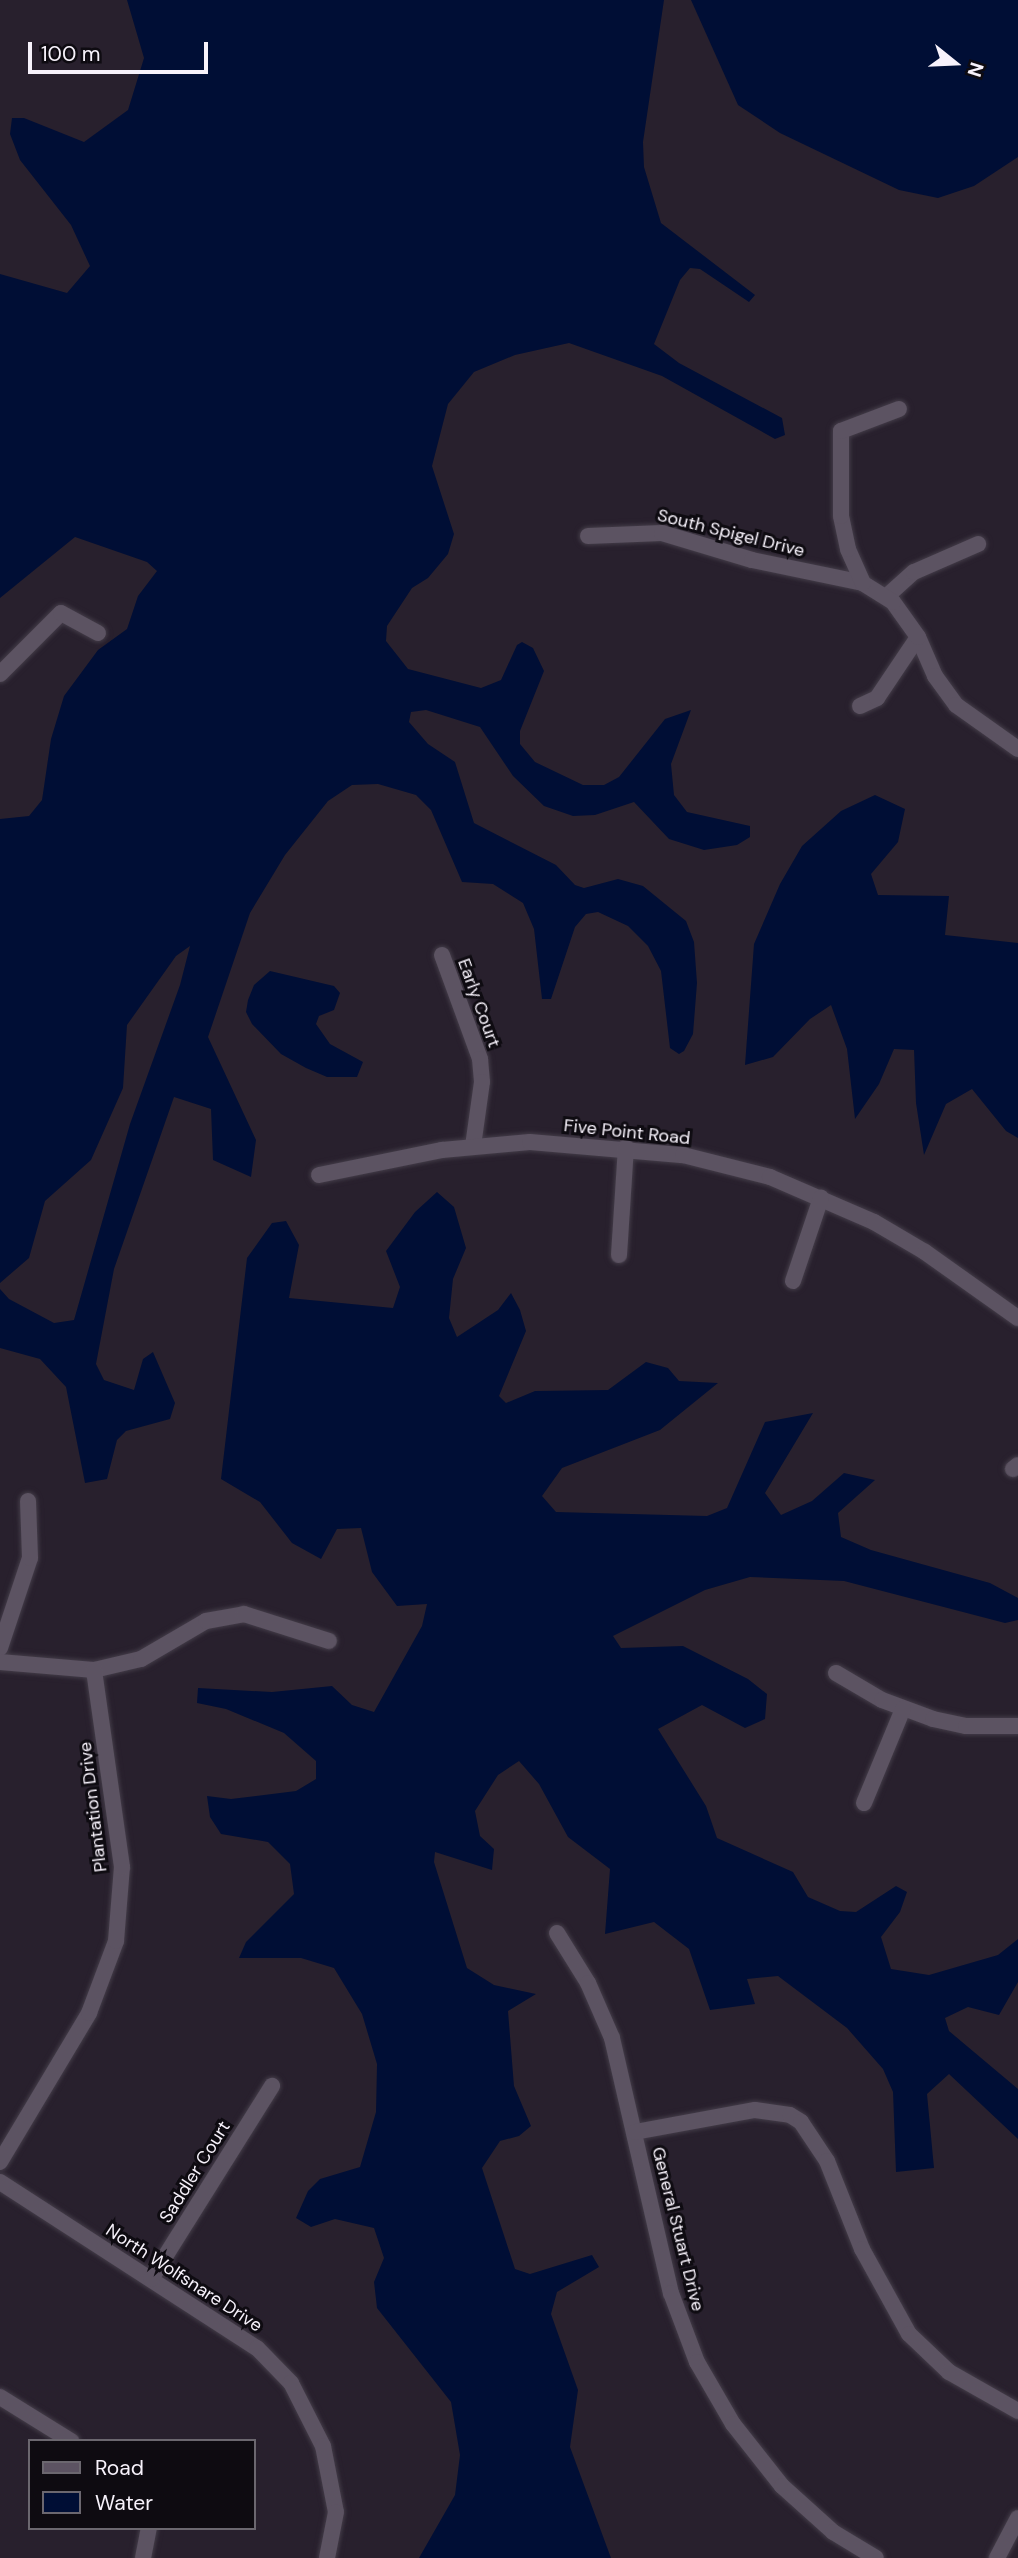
<!DOCTYPE html>
<html>
<head>
<meta charset="utf-8">
<style>
	body { margin:0 }
	#map { position:relative; width:1018px; height:2558px; overflow:hidden; background:#28202d; font-family:"DM Sans",sans-serif }
	div>[style] { position:absolute }
	.water>* { inset:0; background:#000e35 }
	.roads { filter:drop-shadow(0 0 2px #433c48) drop-shadow(0 0 2px #433c48) }
	.minor>* { height:16px; margin:-8px; padding:0 8px; transform-origin:8px; border-radius:8px; background:#5c5362 }
	span { translate:-50% -50%; white-space:nowrap; text-align:center; line-height:1.15; -webkit-text-stroke:6px #0e0b11; paint-order:stroke }
	.street-label { font-size:18px; color:#f7f2fb }
	.legend { position:absolute; left:28px; top:2439px; width:228px; height:91px; box-sizing:border-box; background:#0e0b11; border:2px solid #6b676f; margin:0; padding:9px 12px; list-style:none; font-size:21px; color:#f7f2fb }
	.legend li { display:flex; align-items:center; gap:14px; height:35px }
	.legend b { width:35px; border:2px solid #6b676f }
	.north { position:absolute; left:920px; top:28px; width:70px; height:70px; -webkit-text-stroke:5px #0e0b11; paint-order:stroke; rotate:108deg; font-size:19px; font-weight:700; line-height:28px; text-align:center; color:#f7f2fb }
	.north::after { content:''; display:block; margin:auto; width:24px; height:32px; background:#f7f2fb; clip-path:polygon(50% 0,100% 100%,50% 72%,0 100%) }
	.scale { position:absolute; left:28px; top:42px; width:180px; height:32px; box-sizing:border-box; border:4px solid #f7f2fb; border-top:0; padding-left:9px; font-size:21px; line-height:24px; white-space:nowrap; color:#f7f2fb; -webkit-text-stroke:5px #0e0b11; paint-order:stroke }
</style>
</head>
<body>
<div id="map">
	<div class="water">
		<i style="clip-path:polygon(127px 0,664px 0,643px 142px,644px 167px,661px 223px,755px 295px,749px 302px,700px 269px,690px 268px,680px 280px,654px 344px,679px 363px,782px 418px,785px 435px,775px 439px,662px 376px,569px 343px,515px 355px,474px 372px,448px 404px,432px 466px,454px 534px,448px 554px,428px 578px,412px 588px,387px 626px,386px 641px,408px 669px,481px 688px,501px 680px,517px 645px,522px 642px,533px 648px,544px 671px,520px 731px,520px 744px,535px 762px,583px 785px,604px 785px,619px 777px,665px 719px,691px 710px,671px 764px,674px 795px,687px 812px,750px 826px,750px 837px,737px 845px,704px 850px,669px 839px,634px 802px,595px 815px,573px 816px,544px 806px,513px 776px,480px 727px,426px 710px,411px 712px,409px 722px,428px 744px,455px 762px,474px 823px,556px 865px,575px 885px,584px 888px,618px 879px,643px 886px,686px 921px,694px 942px,697px 983px,693px 1034px,684px 1051px,679px 1054px,670px 1048px,661px 971px,648px 946px,628px 926px,598px 912px,586px 914px,575px 927px,551px 999px,542px 999px,534px 929px,523px 903px,493px 884px,462px 882px,431px 810px,416px 795px,378px 784px,352px 785px,328px 801px,285px 855px,250px 913px,208px 1037px,256px 1140px,251px 1177px,213px 1160px,211px 1109px,174px 1097px,114px 1269px,96px 1364px,104px 1380px,134px 1390px,143px 1359px,153px 1352px,175px 1403px,170px 1419px,126px 1431px,117px 1440px,107px 1479px,85px 1483px,66px 1387px,40px 1359px,0 1348px,0 1289px,9px 1299px,54px 1323px,74px 1320px,130px 1124px,180px 985px,190px 946px,176px 956px,127px 1025px,123px 1088px,91px 1160px,45px 1201px,29px 1258px,0 1283px,0 819px,29px 816px,42px 800px,51px 739px,64px 696px,98px 650px,127px 629px,138px 596px,157px 571px,147px 562px,75px 537px,0 598px,0 274px,67px 293px,90px 266px,71px 225px,20px 160px,10px 134px,12px 118px,24px 118px,84px 142px,128px 110px,144px 58px)"></i>
		<i style="clip-path:polygon(691px 0,1018px 0,1018px 157px,974px 186px,938px 198px,899px 190px,780px 133px,738px 105px)"></i>
		<i style="clip-path:polygon(875px 795px,905px 809px,898px 842px,871px 874px,878px 895px,949px 896px,945px 935px,1018px 943px,1018px 1138px,1006px 1131px,972px 1089px,946px 1104px,924px 1155px,916px 1103px,914px 1050px,894px 1049px,879px 1084px,855px 1119px,847px 1049px,831px 1005px,810px 1019px,773px 1057px,745px 1065px,754px 944px,780px 884px,802px 846px,841px 811px)"></i>
		<i style="clip-path:polygon(270px 971px,334px 986px,340px 993px,334px 1010px,319px 1016px,316px 1024px,330px 1044px,363px 1062px,357px 1077px,327px 1077px,306px 1068px,281px 1054px,252px 1024px,246px 1012px,248px 1000px,254px 985px)"></i>
		<i style="clip-path:polygon(437px 1192px,454px 1207px,466px 1248px,453px 1279px,449px 1318px,457px 1337px,498px 1310px,511px 1293px,520px 1310px,526px 1331px,499px 1396px,506px 1403px,535px 1391px,608px 1390px,646px 1362px,668px 1368px,679px 1381px,718px 1383px,660px 1430px,562px 1468px,542px 1496px,556px 1512px,707px 1516px,727px 1508px,765px 1422px,813px 1413px,765px 1493px,781px 1515px,812px 1501px,844px 1473px,875px 1480px,838px 1513px,841px 1537px,871px 1550px,990px 1583px,1018px 1598px,1018px 1620px,1005px 1623px,844px 1581px,750px 1577px,705px 1590px,613px 1636px,621px 1648px,683px 1646px,748px 1679px,767px 1694px,765px 1719px,745px 1728px,702px 1705px,658px 1729px,706px 1806px,717px 1838px,793px 1872px,808px 1897px,840px 1911px,856px 1912px,896px 1886px,907px 1892px,900px 1912px,881px 1937px,891px 1969px,929px 1975px,998px 1955px,1018px 1939px,1018px 1982px,999px 2015px,968px 2007px,945px 2018px,949px 2031px,1018px 2089px,1018px 2139px,949px 2074px,927px 2094px,934px 2168px,896px 2172px,893px 2092px,883px 2069px,847px 2028px,778px 1976px,747px 1979px,755px 2004px,710px 2010px,689px 1949px,654px 1922px,605px 1934px,610px 1869px,568px 1837px,539px 1784px,519px 1761px,498px 1775px,475px 1811px,480px 1836px,494px 1849px,492px 1870px,435px 1852px,434px 1862px,467px 1968px,494px 1985px,536px 1994px,508px 2011px,514px 2086px,531px 2126px,519px 2136px,500px 2141px,482px 2168px,515px 2269px,530px 2274px,592px 2255px,599px 2267px,557px 2292px,551px 2314px,578px 2390px,570px 2447px,611px 2558px,419px 2558px,455px 2495px,460px 2455px,451px 2402px,377px 2308px,374px 2282px,384px 2258px,374px 2228px,335px 2219px,311px 2227px,296px 2218px,308px 2191px,320px 2179px,360px 2167px,376px 2112px,377px 2064px,362px 2014px,334px 1968px,301px 1958px,239px 1958px,246px 1942px,294px 1894px,290px 1864px,268px 1842px,221px 1834px,210px 1817px,207px 1796px,231px 1799px,296px 1791px,316px 1779px,316px 1761px,284px 1733px,226px 1709px,197px 1703px,198px 1688px,272px 1692px,332px 1686px,352px 1705px,374px 1712px,422px 1626px,427px 1604px,397px 1606px,372px 1572px,361px 1528px,337px 1529px,321px 1559px,292px 1543px,260px 1502px,221px 1479px,247px 1258px,272px 1223px,286px 1221px,299px 1245px,289px 1298px,393px 1308px,400px 1287px,386px 1251px,415px 1212px)"></i>
	</div>
	<div class="roads">
		<div class="minor">
			<i style="left:588px;top:536px;width:74px;rotate:-2.3deg"></i>
			<i style="left:662px;top:533px;width:94px;rotate:16.7deg"></i>
			<i style="left:752px;top:560px;width:113px;rotate:11.7deg"></i>
			<i style="left:887px;top:596px;width:36px;rotate:-42deg"></i>
			<i style="left:914px;top:572px;width:70px;rotate:-23.6deg"></i>
			<i style="left:918px;top:637px;width:43px;rotate:66.4deg"></i>
			<i style="left:935px;top:676px;width:36px;rotate:54deg"></i>
			<i style="left:956px;top:705px;width:76px;rotate:35.4deg"></i>
			<i style="left:0;top:674px;width:86px;rotate:-45deg"></i>
			<i style="left:61px;top:613px;width:42px;rotate:28.4deg"></i>
			<i style="left:860px;top:706px;width:19px;rotate:-25deg"></i>
			<i style="left:877px;top:698px;width:73px;rotate:-56.1deg"></i>
			<i style="left:918px;top:637px;width:43px;rotate:-125.5deg"></i>
			<i style="left:893px;top:602px;width:36px;rotate:-148deg"></i>
			<i style="left:863px;top:583px;width:37px;rotate:-114deg"></i>
			<i style="left:848px;top:549px;width:34px;rotate:-102deg"></i>
			<i style="left:841px;top:516px;width:85px;rotate:-90deg"></i>
			<i style="left:841px;top:431px;width:62px;rotate:-20.8deg"></i>
			<i style="left:442px;top:955px;width:111px;rotate:69.9deg"></i>
			<i style="left:480px;top:1059px;width:23px;rotate:85deg"></i>
			<i style="left:482px;top:1082px;width:65px;rotate:98deg"></i>
			<i style="left:319px;top:1175px;width:126px;rotate:-11.5deg"></i>
			<i style="left:442px;top:1150px;width:88px;rotate:-5.2deg"></i>
			<i style="left:530px;top:1142px;width:154px;rotate:4.9deg"></i>
			<i style="left:683px;top:1155px;width:90px;rotate:14.2deg"></i>
			<i style="left:770px;top:1177px;width:113px;rotate:23.4deg"></i>
			<i style="left:874px;top:1222px;width:59px;rotate:30.5deg"></i>
			<i style="left:925px;top:1252px;width:114px;rotate:35.4deg"></i>
			<i style="left:619px;top:1255px;width:108px;rotate:-86.3deg"></i>
			<i style="left:793px;top:1281px;width:88px;rotate:-71.4deg"></i>
			<i style="left:1013px;top:1469px;width:6px;rotate:-39deg"></i>
			<i style="left:0;top:1648px;width:95px;rotate:-71.6deg"></i>
			<i style="left:30px;top:1558px;width:57px;rotate:-92deg"></i>
			<i style="left:0;top:1662px;width:94px;rotate:4.9deg"></i>
			<i style="left:94px;top:1670px;width:48px;rotate:-13.2deg"></i>
			<i style="left:141px;top:1659px;width:75px;rotate:-30.3deg"></i>
			<i style="left:206px;top:1621px;width:39px;rotate:-10deg"></i>
			<i style="left:244px;top:1614px;width:89px;rotate:17.6deg"></i>
			<i style="left:836px;top:1673px;width:53px;rotate:30.4deg"></i>
			<i style="left:882px;top:1700px;width:54px;rotate:20.4deg"></i>
			<i style="left:933px;top:1719px;width:34px;rotate:12deg"></i>
			<i style="left:966px;top:1726px;width:52px"></i>
			<i style="left:864px;top:1803px;width:102px;rotate:-67.5deg"></i>
			<i style="left:557px;top:1933px;width:59px;rotate:58.2deg"></i>
			<i style="left:588px;top:1983px;width:60px;rotate:66.4deg"></i>
			<i style="left:612px;top:2038px;width:262px;rotate:77deg"></i>
			<i style="left:671px;top:2293px;width:74px;rotate:69.4deg"></i>
			<i style="left:697px;top:2362px;width:72px;rotate:59.9deg"></i>
			<i style="left:733px;top:2424px;width:79px;rotate:51.7deg"></i>
			<i style="left:782px;top:2486px;width:69px;rotate:42deg"></i>
			<i style="left:833px;top:2532px;width:50px;rotate:31.2deg"></i>
			<i style="left:635px;top:2132px;width:122px;rotate:-10.4deg"></i>
			<i style="left:755px;top:2110px;width:35px;rotate:8deg"></i>
			<i style="left:790px;top:2115px;width:13px;rotate:32deg"></i>
			<i style="left:801px;top:2122px;width:47px;rotate:56.3deg"></i>
			<i style="left:827px;top:2161px;width:95px;rotate:68.3deg"></i>
			<i style="left:862px;top:2249px;width:97px;rotate:61.1deg"></i>
			<i style="left:909px;top:2334px;width:55px;rotate:43.5deg"></i>
			<i style="left:949px;top:2372px;width:79px;rotate:29.5deg"></i>
			<i style="left:0;top:2162px;width:174px;rotate:-59.1deg"></i>
			<i style="left:89px;top:2013px;width:77px;rotate:-69.4deg"></i>
			<i style="left:116px;top:1941px;width:74px;rotate:-85.4deg"></i>
			<i style="left:122px;top:1867px;width:199px;rotate:-98.1deg"></i>
			<i style="left:0;top:2182px;width:306px;rotate:32.9deg"></i>
			<i style="left:257px;top:2348px;width:49px;rotate:45.8deg"></i>
			<i style="left:291px;top:2383px;width:71px;rotate:63.1deg"></i>
			<i style="left:323px;top:2446px;width:67px;rotate:78.9deg"></i>
			<i style="left:336px;top:2512px;width:47px;rotate:101.1deg"></i>
			<i style="left:151px;top:2279px;width:228px;rotate:-57.9deg"></i>
			<i style="left:0;top:2397px;width:84px;rotate:31.8deg"></i>
			<i style="left:143px;top:2558px;width:31px;rotate:-79deg"></i>
			<i style="left:997px;top:2558px;width:45px;rotate:-62.3deg"></i>
		</div>
	</div>
	<div class="street-label">
		<span style="left:731px;top:533px;rotate:14deg">South Spigel Drive</span>
		<span style="left:479px;top:1003px;rotate:70deg">Early Court</span>
		<span style="left:627px;top:1132px;rotate:6deg">Five Point Road</span>
		<span style="left:93px;top:1807px;rotate:-97deg">Plantation Drive</span>
		<span style="left:195px;top:2172px;rotate:-58deg">Saddler Court</span>
		<span style="left:678px;top:2229px;rotate:76deg">General Stuart Drive</span>
		<span style="left:184px;top:2278px;rotate:33deg">North Wolfsnare Drive</span>
	</div>
	<ul class="legend">
	<li><b style="height:9px;background:#5c5362"></b>Road</li>
	<li><b style="height:19px;background:#000e35"></b>Water</li>
	</ul>
	<div class="north">N</div>
	<div class="scale">100 m</div>
</div>
</body>
</html>
